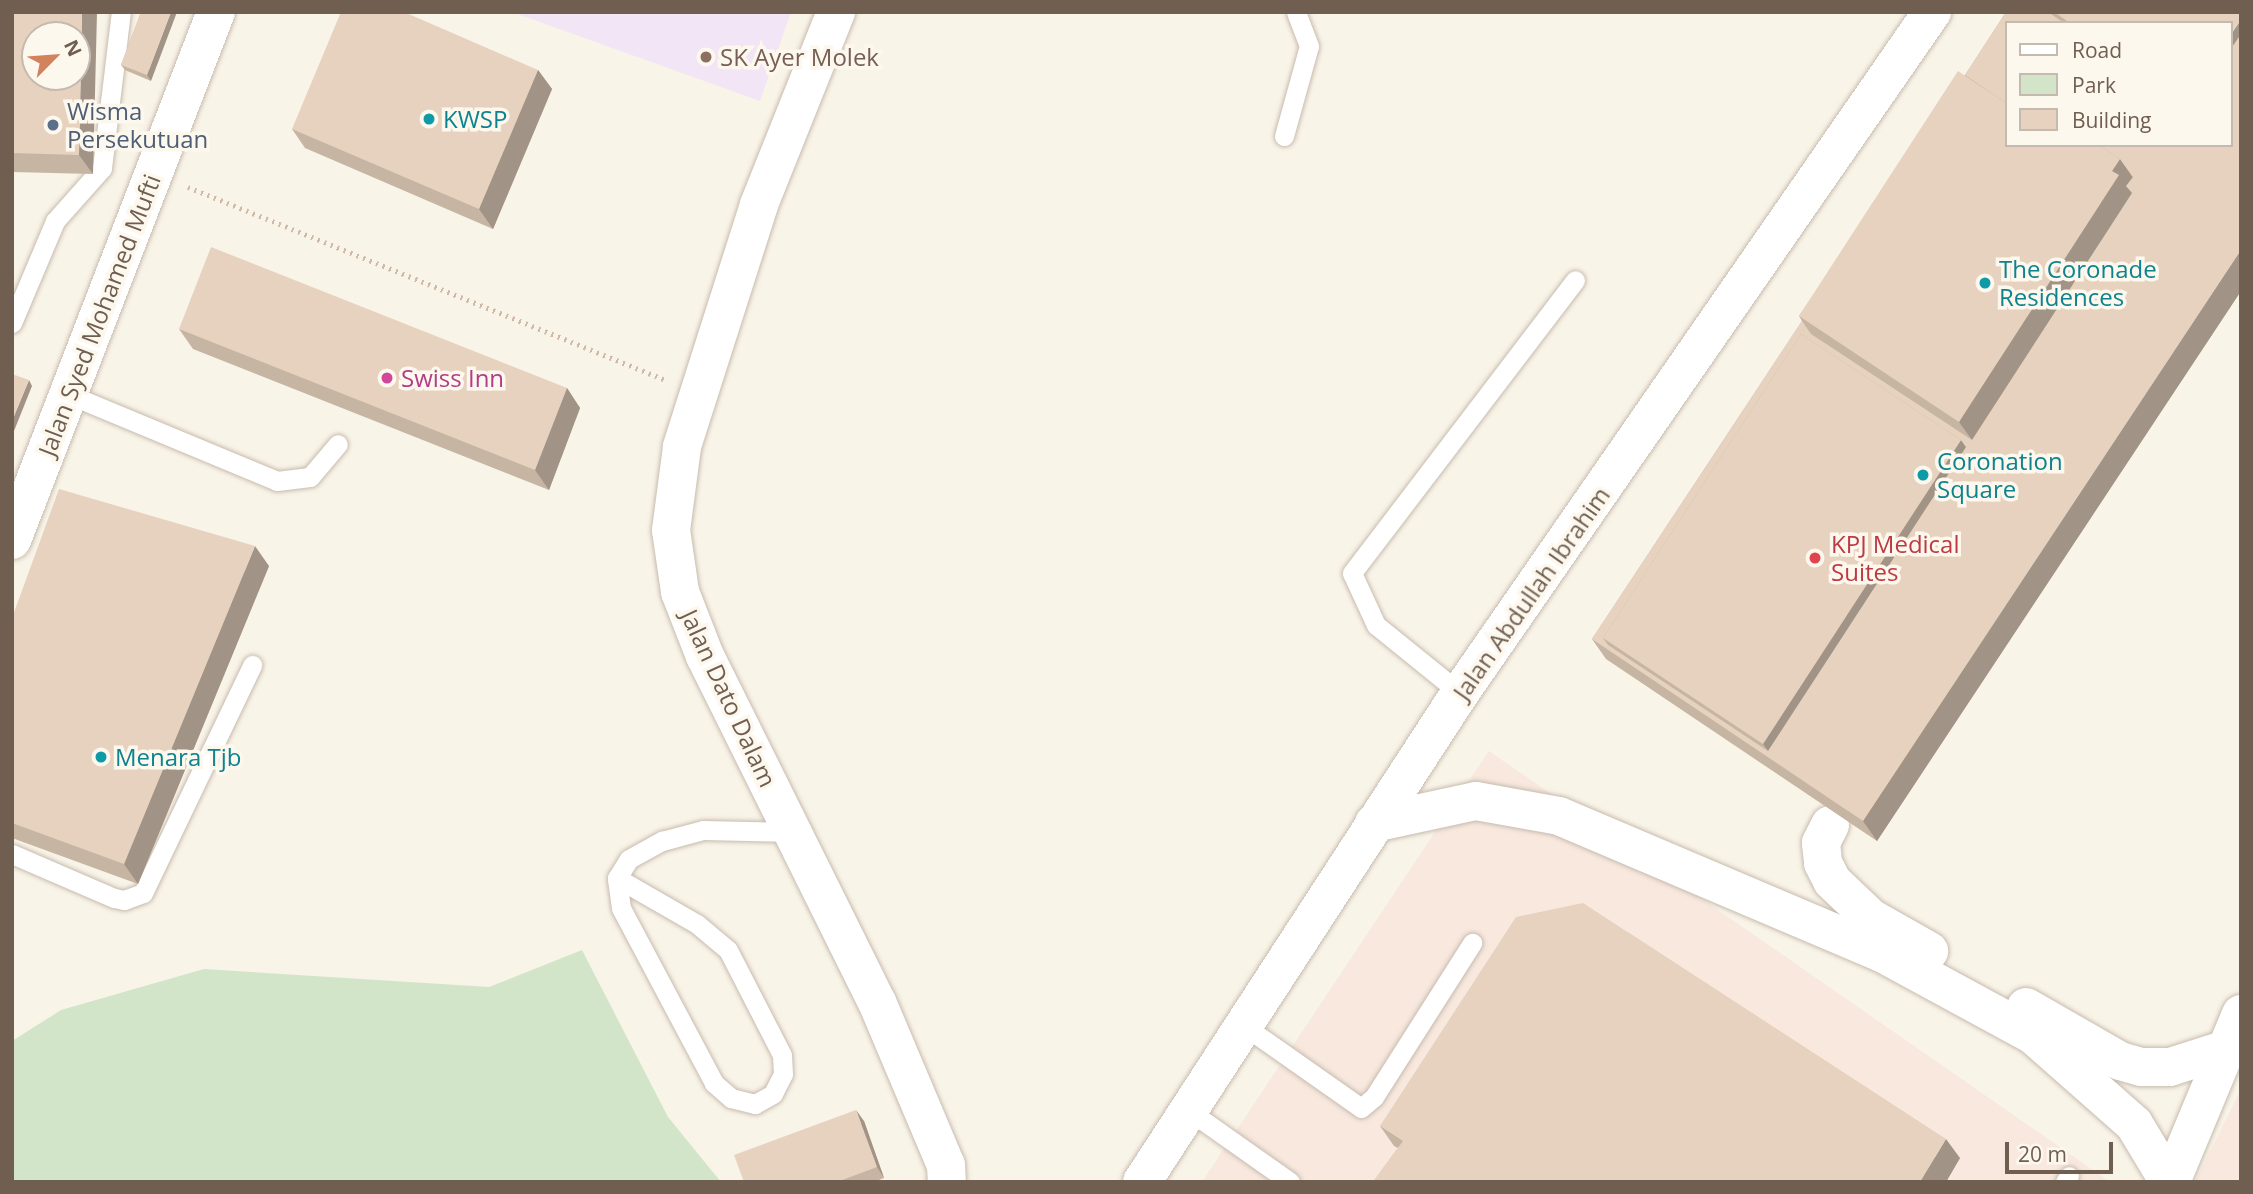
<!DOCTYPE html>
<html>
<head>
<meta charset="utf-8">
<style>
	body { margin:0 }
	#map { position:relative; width:2253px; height:1194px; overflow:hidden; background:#f9f4e8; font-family:"Open Sans",sans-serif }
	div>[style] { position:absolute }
	.commercial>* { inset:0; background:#f8e8de }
	.education>* { inset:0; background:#f1e5f6 }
	.green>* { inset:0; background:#d2e5c8 }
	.path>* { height:4.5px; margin-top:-2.25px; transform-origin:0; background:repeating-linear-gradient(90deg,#d0baa7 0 2px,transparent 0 7px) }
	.roads { filter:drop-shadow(0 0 2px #c7bbae) drop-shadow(0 0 2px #c7bbae) }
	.lane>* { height:19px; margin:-9.5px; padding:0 9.5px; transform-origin:9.5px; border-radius:9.5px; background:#fff }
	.street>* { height:38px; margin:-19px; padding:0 19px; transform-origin:19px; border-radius:19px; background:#fff }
	.secondary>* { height:38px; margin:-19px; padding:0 19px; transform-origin:19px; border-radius:19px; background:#fff }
	.wall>* { inset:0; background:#c6b5a3 }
	.shaded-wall>* { inset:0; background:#a19385 }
	.building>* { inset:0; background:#e6d2be }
	.dots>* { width:19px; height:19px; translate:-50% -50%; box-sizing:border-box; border:4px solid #fdf8ee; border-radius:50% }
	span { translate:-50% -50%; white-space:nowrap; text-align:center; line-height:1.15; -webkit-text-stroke:7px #fdf8ee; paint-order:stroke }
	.education-label { font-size:24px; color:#785e54 }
	.left { translate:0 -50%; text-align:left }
	.service-label { font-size:24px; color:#4e5e75 }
	.culture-label { font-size:24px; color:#0d838f }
	.street-label { font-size:24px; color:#705e50 }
	.hotel-label { font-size:24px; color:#b23c85 }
	.health-label { font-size:24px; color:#be3a42 }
	.frame { position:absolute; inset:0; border:14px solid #705e50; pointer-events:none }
	.legend { position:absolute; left:2005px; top:21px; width:228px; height:126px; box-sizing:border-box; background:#fdf8ee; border:2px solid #c5baaf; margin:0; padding:9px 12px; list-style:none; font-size:21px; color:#705e50 }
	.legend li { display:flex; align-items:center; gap:14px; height:35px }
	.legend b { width:35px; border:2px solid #c5baaf }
	.north { position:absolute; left:21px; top:21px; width:70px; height:70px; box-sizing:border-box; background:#fdf8ee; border:2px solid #c5baaf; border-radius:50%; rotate:65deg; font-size:19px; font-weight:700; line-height:28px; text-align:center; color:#705e50 }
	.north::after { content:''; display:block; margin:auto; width:24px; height:32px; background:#d3825e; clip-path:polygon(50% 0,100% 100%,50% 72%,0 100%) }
	.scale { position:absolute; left:2005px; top:1142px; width:108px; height:32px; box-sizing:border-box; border:4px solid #705e50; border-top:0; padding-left:9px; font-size:21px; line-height:24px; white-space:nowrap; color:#705e50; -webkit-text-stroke:5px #fdf8ee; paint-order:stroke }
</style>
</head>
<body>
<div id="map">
	<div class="commercial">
		<i style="clip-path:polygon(1489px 751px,2110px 1182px,1202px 1182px)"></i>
		<i style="clip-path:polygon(2241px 1089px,2241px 1182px,2195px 1182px)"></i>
	</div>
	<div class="education">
		<i style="clip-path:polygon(512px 12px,791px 12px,760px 101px)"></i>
	</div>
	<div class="green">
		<i style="clip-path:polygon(582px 950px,668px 1117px,721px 1182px,12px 1182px,12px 1041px,61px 1010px,204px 969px,489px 987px)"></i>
	</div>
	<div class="path">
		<i style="left:188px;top:187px;width:515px;rotate:21.99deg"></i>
	</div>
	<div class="roads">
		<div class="lane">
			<i style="left:1284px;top:136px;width:93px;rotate:-74.5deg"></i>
			<i style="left:1309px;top:46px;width:36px;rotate:-111deg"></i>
			<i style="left:12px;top:323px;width:111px;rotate:-67.1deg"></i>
			<i style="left:55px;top:221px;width:71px;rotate:-48.4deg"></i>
			<i style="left:102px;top:168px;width:157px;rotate:-83.1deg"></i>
			<i style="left:68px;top:394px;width:226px;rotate:22.6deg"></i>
			<i style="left:277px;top:481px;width:33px;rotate:-7deg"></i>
			<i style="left:310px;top:477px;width:43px;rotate:-49.7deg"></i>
			<i style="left:1460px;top:693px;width:108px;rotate:-141deg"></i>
			<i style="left:1376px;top:625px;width:57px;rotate:-114.8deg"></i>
			<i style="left:1352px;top:573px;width:368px;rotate:-52.7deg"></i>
			<i style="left:12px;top:854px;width:111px;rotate:23.3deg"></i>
			<i style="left:114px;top:898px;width:10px;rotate:11deg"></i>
			<i style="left:124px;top:900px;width:20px;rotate:-20deg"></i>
			<i style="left:143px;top:893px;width:253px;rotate:-64.4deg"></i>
			<i style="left:617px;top:878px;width:92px;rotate:29.9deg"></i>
			<i style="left:697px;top:924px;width:40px;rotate:40deg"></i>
			<i style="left:728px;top:950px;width:118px;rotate:62.8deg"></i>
			<i style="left:782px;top:1055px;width:19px;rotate:87deg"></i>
			<i style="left:783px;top:1074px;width:22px;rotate:117deg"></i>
			<i style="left:773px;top:1094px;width:21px;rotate:151deg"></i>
			<i style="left:755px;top:1104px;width:25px;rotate:-166deg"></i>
			<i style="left:731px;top:1098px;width:23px;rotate:-139deg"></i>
			<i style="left:714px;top:1083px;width:198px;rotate:-118deg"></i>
			<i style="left:621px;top:908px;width:30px;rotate:-98deg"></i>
			<i style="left:617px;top:878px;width:22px;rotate:-58deg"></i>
			<i style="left:629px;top:859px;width:38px;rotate:-29deg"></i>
			<i style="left:662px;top:841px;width:42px;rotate:-15deg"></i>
			<i style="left:703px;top:830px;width:90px;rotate:1.3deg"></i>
			<i style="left:1243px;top:1025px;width:144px;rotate:35.1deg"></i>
			<i style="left:1361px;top:1108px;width:17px;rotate:-40deg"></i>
			<i style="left:1374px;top:1097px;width:183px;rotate:-57.5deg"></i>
			<i style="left:1188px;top:1110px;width:125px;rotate:35.2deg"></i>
			<i style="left:2065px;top:1182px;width:7px;rotate:-56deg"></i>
		</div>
		<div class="street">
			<i style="left:836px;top:12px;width:208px;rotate:111.8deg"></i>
			<i style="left:759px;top:205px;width:254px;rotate:107.7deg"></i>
			<i style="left:682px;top:447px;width:84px;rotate:97.5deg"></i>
			<i style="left:671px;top:530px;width:63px;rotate:81.7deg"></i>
			<i style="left:680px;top:592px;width:69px;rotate:68.7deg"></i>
			<i style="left:705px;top:656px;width:386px;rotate:63.6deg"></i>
			<i style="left:877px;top:1002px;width:177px;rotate:67.1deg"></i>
			<i style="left:946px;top:1165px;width:17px;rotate:87deg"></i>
			<i style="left:12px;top:540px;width:566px;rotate:-68.88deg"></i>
			<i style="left:1374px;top:823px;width:104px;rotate:-12.2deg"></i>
			<i style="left:1476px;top:801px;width:84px;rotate:10.2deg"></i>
			<i style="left:1559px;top:816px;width:353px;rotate:23deg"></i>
			<i style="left:1884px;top:954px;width:170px;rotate:28.5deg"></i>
			<i style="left:2033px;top:1035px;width:135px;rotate:41.4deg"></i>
			<i style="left:2134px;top:1124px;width:68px;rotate:58.9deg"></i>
			<i style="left:1830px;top:825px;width:20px;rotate:117deg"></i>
			<i style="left:1821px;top:843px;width:20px;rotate:84deg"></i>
			<i style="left:1823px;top:863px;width:20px;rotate:63deg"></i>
			<i style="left:1832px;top:881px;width:54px;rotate:43.5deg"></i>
			<i style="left:1871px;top:918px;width:67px;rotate:29.6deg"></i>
			<i style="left:2026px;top:1007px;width:108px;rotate:29.9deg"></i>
			<i style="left:2120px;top:1061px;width:22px;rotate:16deg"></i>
			<i style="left:2141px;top:1067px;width:29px"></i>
			<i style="left:2170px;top:1067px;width:63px;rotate:-17.6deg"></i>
		</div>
		<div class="secondary">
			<i style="left:1142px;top:1182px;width:583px;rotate:-56.96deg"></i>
			<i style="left:1460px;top:693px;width:829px;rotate:-55.27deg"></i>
			<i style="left:2171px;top:1182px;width:182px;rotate:-67.4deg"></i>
		</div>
	</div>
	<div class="wall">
		<i style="clip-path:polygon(12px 12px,93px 174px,12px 172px)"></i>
		<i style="clip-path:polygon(141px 12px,151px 81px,125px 70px,121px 65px)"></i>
		<i style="clip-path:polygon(evenodd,2006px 12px,2241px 12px,2241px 291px,1877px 841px,1606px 659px,1592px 639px,1802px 321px,1799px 316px,1965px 75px,2006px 12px,2006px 23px,2230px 23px,2230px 145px,2006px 23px)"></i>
		<i style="clip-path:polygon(538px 70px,552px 89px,493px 229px,305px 148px,292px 129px)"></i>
		<i style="clip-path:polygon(179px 329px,567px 388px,580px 408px,549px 490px,193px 349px)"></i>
		<i style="clip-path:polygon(269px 566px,138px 884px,12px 838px,12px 618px)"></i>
		<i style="clip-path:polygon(864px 1121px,884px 1178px,874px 1182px,744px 1182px)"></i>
		<i style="clip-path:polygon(1380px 1126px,1960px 1158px,1946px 1182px,1373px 1182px,1398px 1148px,1394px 1146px)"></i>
	</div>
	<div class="shaded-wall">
		<i style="clip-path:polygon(82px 12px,97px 12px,93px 174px,79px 155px)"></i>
		<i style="clip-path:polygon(171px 12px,177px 12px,151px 81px,147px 75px)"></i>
		<i style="clip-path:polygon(2241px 20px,2241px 75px,2230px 91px,2230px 36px)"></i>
		<i style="clip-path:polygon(538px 70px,552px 89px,493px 229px,479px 209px)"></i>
		<i style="clip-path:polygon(2120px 159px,2146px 197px,1986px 459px,1959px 422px,2112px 171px)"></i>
		<i style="clip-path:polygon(2241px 250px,2241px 291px,1877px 841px,1863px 821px)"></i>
		<i style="clip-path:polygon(29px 380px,32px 386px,12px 436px,12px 421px)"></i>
		<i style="clip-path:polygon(567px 388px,580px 408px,549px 490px,535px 470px)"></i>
		<i style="clip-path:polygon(1961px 440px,1980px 467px,1776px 762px,1763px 744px)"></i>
		<i style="clip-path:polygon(255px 546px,269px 566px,138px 884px,124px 864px)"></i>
		<i style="clip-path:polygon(856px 1110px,864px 1121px,884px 1178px,877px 1167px)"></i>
		<i style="clip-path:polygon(1946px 1139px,1960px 1158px,1946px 1182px,1920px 1182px)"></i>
	</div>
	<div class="building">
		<i style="clip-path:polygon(evenodd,12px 12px,82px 12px,79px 155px,12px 153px,12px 12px,35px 35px,77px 35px,77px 77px,35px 77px,35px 35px)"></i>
		<i style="clip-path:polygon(141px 12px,171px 12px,147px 75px,121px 65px)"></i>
		<i style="clip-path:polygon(341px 12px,404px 12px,538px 70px,479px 209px,292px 129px)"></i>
		<i style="clip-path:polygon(2006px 12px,2048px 12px,2064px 23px,2006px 23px,2006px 103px,1965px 75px)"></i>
		<i style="clip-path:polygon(2054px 12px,2241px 12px,2241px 20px,2230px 36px,2230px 23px,2070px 23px)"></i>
		<i style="clip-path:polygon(evenodd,2241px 34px,2241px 250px,1863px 821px,1592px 639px,1802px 321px,1811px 334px,1972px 440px,2132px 193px,2126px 186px,2133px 177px,2120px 159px,2099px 145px,2230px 145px,2230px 50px,2241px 34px,1801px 334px,1961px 440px,1966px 447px,1768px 751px,1608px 645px,1603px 638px,1801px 334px)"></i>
		<i style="clip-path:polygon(1958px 71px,2006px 103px,2006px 145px,2099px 145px,2120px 159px,2112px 171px,2119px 175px,1959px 422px,1799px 316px)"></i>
		<i style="clip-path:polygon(211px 247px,567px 388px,535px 470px,179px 329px)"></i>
		<i style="clip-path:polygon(1801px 334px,1961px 440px,1763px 744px,1603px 638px)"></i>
		<i style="clip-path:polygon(12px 374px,29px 380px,12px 421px)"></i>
		<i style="clip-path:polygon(59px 489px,255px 546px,124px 864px,12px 823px,12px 618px)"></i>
		<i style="clip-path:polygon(1583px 903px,1946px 1139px,1920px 1182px,1373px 1182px,1403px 1141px,1380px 1126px,1516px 917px)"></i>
		<i style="clip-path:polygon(856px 1110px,877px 1167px,837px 1182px,744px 1182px,734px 1155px)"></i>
	</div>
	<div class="dots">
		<i style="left:706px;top:57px;background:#8d6e63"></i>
		<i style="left:429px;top:119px;background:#0f9aa8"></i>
		<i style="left:53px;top:125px;background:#5c6f8a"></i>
		<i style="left:1985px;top:283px;background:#0f9aa8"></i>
		<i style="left:387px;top:378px;background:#d1479c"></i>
		<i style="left:1923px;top:475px;background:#0f9aa8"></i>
		<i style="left:1815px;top:558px;background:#e0444e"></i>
		<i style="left:101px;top:757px;background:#0f9aa8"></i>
	</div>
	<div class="education-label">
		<span class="left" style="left:720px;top:57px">SK Ayer Molek</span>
	</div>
	<div class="service-label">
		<span class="left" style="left:67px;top:125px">Wisma<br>Persekutuan</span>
	</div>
	<div class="culture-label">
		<span class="left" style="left:443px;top:119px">KWSP</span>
		<span class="left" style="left:1999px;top:283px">The Coronade<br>Residences</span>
		<span class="left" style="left:1937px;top:475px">Coronation<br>Square</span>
		<span class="left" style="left:115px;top:757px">Menara Tjb</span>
	</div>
	<div class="street-label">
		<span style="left:99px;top:315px;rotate:-69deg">Jalan Syed Mohamed Mufti</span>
		<span style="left:1531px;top:593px;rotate:-55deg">Jalan Abdullah Ibrahim</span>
		<span style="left:729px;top:698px;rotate:65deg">Jalan Dato Dalam</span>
	</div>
	<div class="hotel-label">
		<span class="left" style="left:401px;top:378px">Swiss Inn</span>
	</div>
	<div class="health-label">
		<span class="left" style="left:1831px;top:558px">KPJ Medical<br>Suites</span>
	</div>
	<div class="frame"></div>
	<ul class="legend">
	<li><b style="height:9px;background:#fff"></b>Road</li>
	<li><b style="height:19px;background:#d2e5c8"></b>Park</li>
	<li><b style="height:19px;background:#e6d2be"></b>Building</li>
	</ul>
	<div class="north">N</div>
	<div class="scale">20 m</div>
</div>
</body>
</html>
